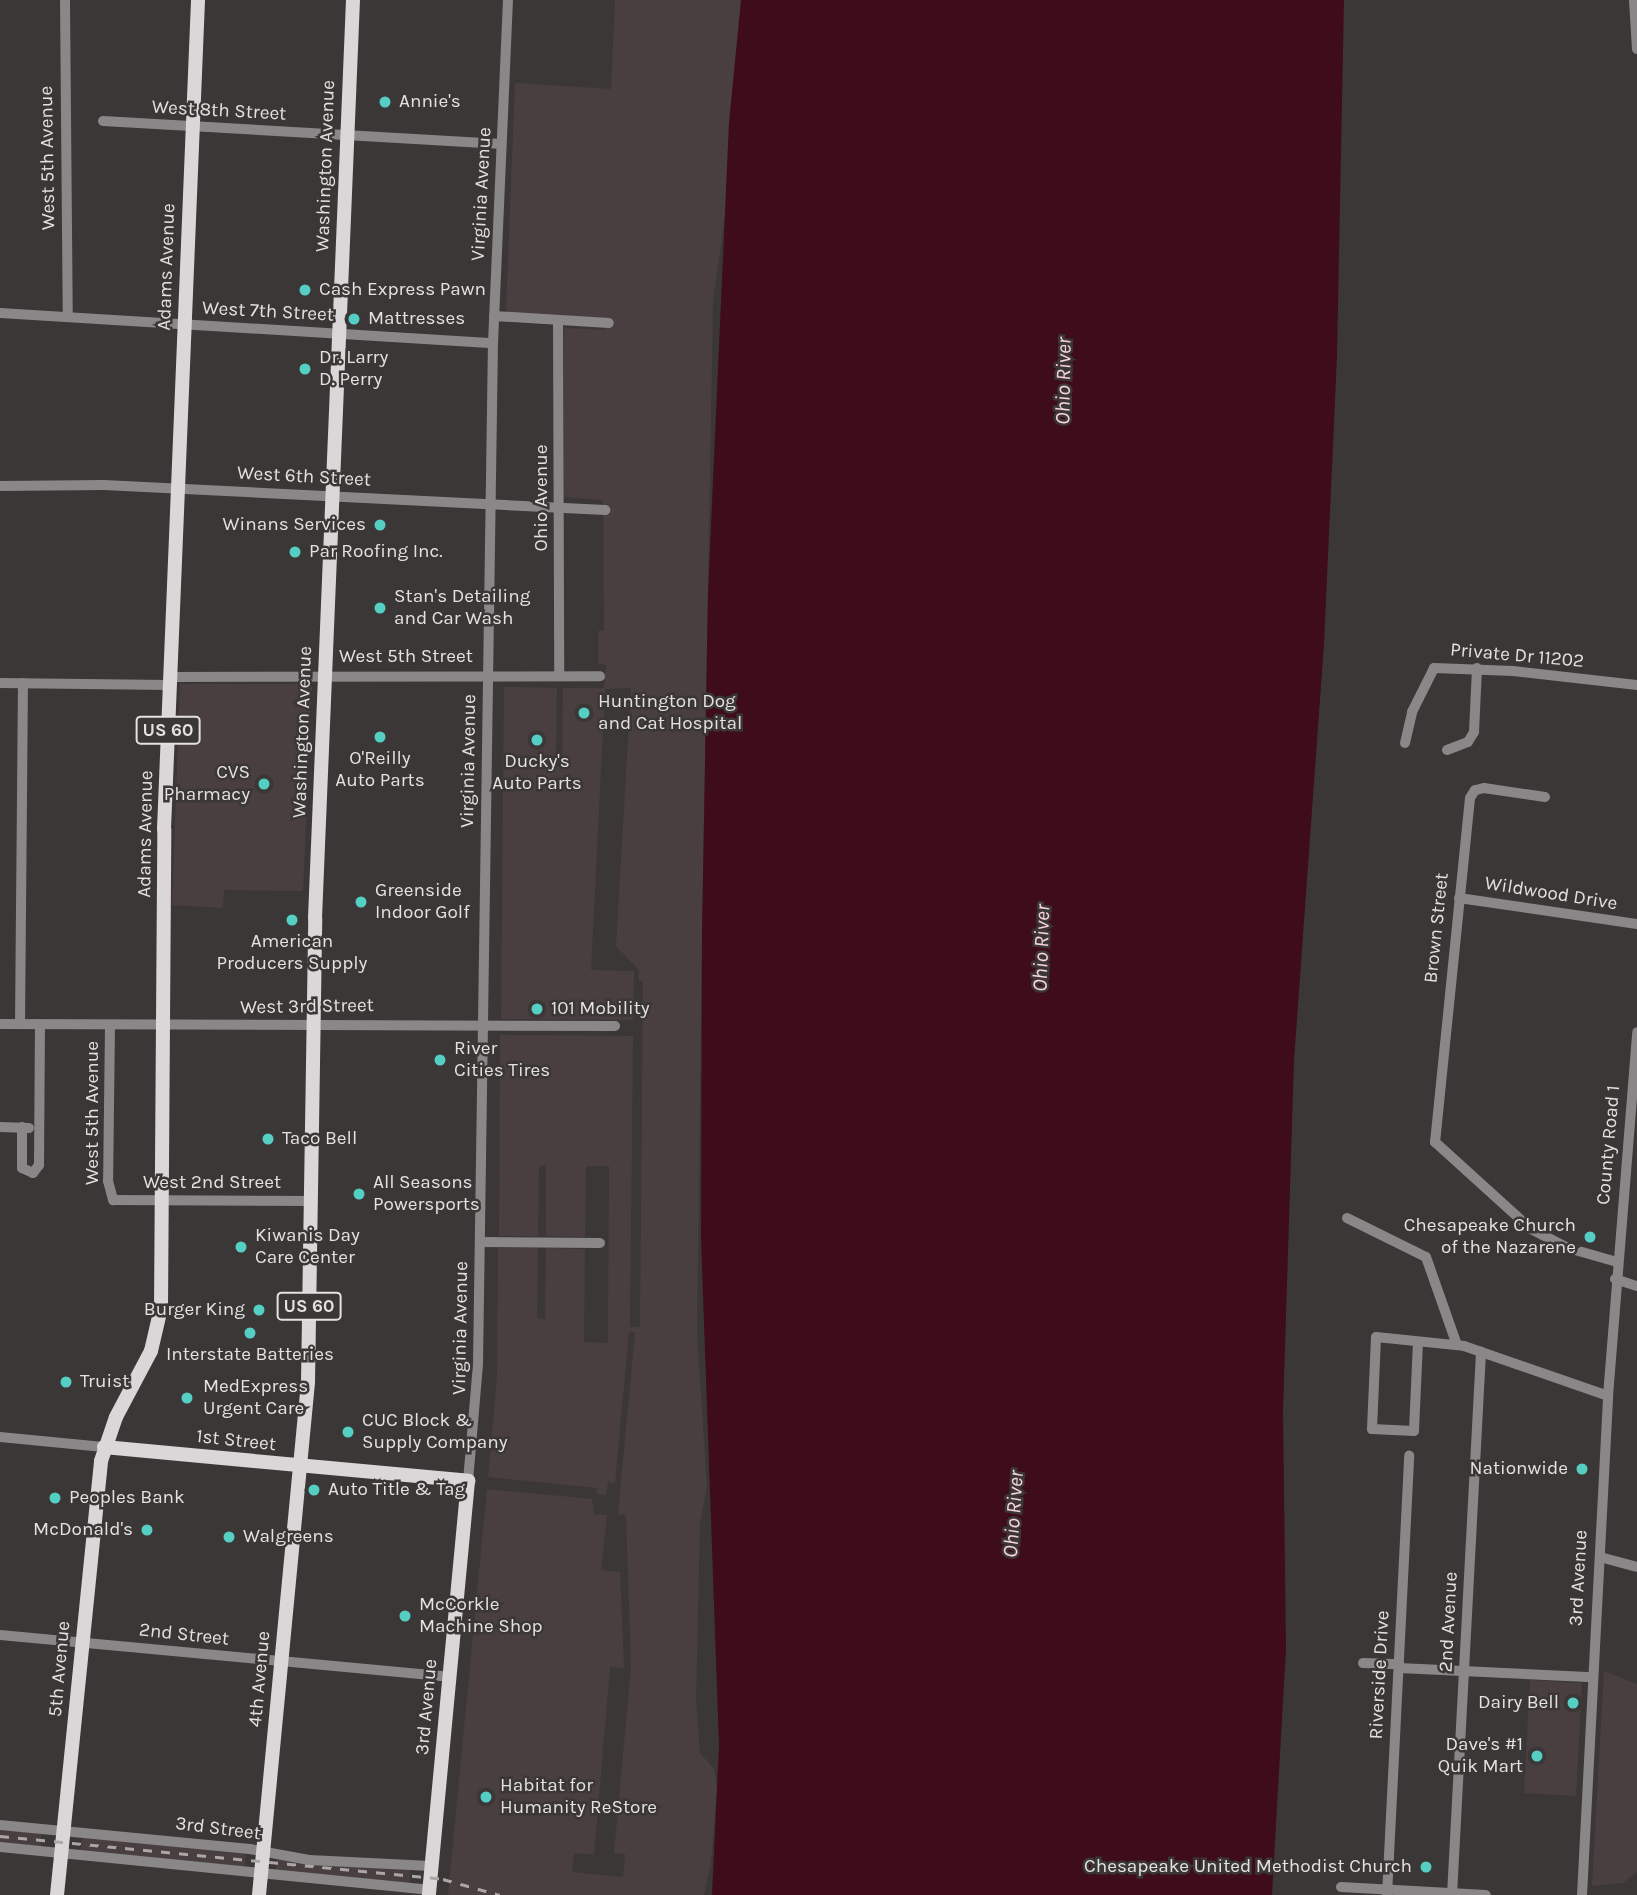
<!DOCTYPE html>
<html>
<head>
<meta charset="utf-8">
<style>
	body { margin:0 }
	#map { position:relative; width:1637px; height:1895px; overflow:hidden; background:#3b3737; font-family:Karla,sans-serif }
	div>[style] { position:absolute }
	.built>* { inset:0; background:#4a3f40 }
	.water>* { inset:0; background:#3e0c1a }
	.minor>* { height:10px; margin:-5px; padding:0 5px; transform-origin:5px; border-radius:5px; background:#8a8788 }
	.major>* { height:14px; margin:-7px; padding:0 7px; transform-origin:7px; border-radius:7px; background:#dbd6d7 }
	.rail>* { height:2.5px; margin-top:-1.25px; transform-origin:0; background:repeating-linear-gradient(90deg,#aba7a7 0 9px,transparent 0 18px) }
	.dots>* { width:19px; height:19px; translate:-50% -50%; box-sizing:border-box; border:4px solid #3b3737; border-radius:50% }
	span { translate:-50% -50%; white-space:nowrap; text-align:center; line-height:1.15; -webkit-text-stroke:5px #3b3737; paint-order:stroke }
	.shield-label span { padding:2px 5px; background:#3b3737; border:2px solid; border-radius:5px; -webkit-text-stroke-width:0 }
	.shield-label { font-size:18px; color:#e4e1e1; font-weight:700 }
	.poi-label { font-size:19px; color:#e4e1e1 }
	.left { translate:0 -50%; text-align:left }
	.right { translate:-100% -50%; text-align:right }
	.street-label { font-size:19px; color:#e4e1e1 }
	.water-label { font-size:21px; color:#fad4da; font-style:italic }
</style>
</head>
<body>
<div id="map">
	<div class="built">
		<i style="clip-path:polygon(615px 0,741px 0,725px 216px,713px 301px,702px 933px,697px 1336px,707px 1486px,700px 1524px,696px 1701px,700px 1753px,714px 1769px,717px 1787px,711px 1862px,704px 1895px,448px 1895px,487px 1489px,592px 1499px,594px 1514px,607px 1515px,601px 1570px,620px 1572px,624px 1668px,610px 1667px,594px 1855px,574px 1853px,572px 1872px,623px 1877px,625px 1854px,614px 1853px,631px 1668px,626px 1515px,618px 1514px,635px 1332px,629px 1332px,615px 1483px,608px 1482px,606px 1495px,597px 1494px,597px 1488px,488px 1477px,497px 1377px,498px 1248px,538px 1248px,537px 1318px,545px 1319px,546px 1248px,585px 1249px,584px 1342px,608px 1343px,609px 1166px,586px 1166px,585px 1237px,546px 1236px,546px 1165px,539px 1166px,538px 1236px,499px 1236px,500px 1035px,633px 1036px,630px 1327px,640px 1327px,643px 981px,639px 981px,639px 970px,616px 946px,631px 688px,605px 689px,591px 970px,634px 971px,633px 1020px,501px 1019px,504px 687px,557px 688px,556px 766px,562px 767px,563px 688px,604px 688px,606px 665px,598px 664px,598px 631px,604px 631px,603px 500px,564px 497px,564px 328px,605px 330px,606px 319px,506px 312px,515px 83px,611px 89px)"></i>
		<i style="clip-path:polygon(180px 684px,312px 684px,303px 891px,224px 890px,223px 908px,172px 905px)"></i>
		<i style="clip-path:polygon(1604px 1671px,1637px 1684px,1637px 1872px,1623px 1883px,1592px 1886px)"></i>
		<i style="clip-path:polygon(1530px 1680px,1582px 1683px,1576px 1796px,1524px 1793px)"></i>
		<i style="clip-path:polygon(0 1827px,42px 1831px,40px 1851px,0 1847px)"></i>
		<i style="clip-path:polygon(82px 1835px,246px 1851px,244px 1871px,80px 1855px)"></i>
		<i style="clip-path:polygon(277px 1854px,411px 1867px,409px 1887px,275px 1874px)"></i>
	</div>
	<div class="water">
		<i style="clip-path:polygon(741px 0,1344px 0,1337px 356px,1324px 644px,1294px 1060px,1283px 1412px,1286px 1649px,1272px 1895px,712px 1895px,719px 1745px,701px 1238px,702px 933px,708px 593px,729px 122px)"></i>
	</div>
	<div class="minor">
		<i style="left:65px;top:0;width:316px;rotate:89.5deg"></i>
		<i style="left:1634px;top:0;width:49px;rotate:86.5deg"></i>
		<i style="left:103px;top:121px;width:399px;rotate:3.3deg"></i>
		<i style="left:0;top:313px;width:494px;rotate:3.5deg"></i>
		<i style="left:494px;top:316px;width:115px;rotate:3.5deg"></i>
		<i style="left:558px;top:320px;width:355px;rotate:89.8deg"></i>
		<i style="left:0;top:486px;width:104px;rotate:-0.6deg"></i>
		<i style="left:104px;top:485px;width:502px;rotate:2.86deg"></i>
		<i style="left:169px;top:677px;width:431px;rotate:-0.1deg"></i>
		<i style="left:0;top:683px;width:169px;rotate:0.7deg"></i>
		<i style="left:1405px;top:743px;width:32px;rotate:-77deg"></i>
		<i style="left:1412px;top:712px;width:49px;rotate:-63.4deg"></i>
		<i style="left:1434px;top:668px;width:79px;rotate:2.2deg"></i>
		<i style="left:1513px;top:671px;width:125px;rotate:6.4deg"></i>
		<i style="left:1447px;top:750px;width:22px;rotate:-21deg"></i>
		<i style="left:1468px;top:742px;width:12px;rotate:-59deg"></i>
		<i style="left:1474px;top:732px;width:64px;rotate:-87.3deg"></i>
		<i style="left:1545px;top:797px;width:62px;rotate:-171.6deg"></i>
		<i style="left:1484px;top:788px;width:9px;rotate:167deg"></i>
		<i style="left:1475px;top:790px;width:9px;rotate:122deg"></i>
		<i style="left:1470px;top:798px;width:346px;rotate:95.8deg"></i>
		<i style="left:1435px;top:1142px;width:130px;rotate:42.2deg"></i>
		<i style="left:1531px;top:1229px;width:42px;rotate:27.2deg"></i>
		<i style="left:1568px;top:1248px;width:51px;rotate:15.9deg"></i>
		<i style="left:1459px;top:898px;width:180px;rotate:8.3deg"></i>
		<i style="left:0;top:1024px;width:615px;rotate:0.19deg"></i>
		<i style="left:20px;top:1024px;width:341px;rotate:-89.5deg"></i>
		<i style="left:110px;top:1025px;width:156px;rotate:90.7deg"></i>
		<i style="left:108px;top:1181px;width:20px;rotate:75deg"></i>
		<i style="left:113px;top:1200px;width:198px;rotate:0.3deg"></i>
		<i style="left:0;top:1127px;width:29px;rotate:2deg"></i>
		<i style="left:22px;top:1127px;width:41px;rotate:90deg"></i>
		<i style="left:22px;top:1168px;width:12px;rotate:24deg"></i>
		<i style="left:33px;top:1173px;width:10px;rotate:-53deg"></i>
		<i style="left:39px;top:1165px;width:141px;rotate:-89.6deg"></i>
		<i style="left:1347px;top:1218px;width:88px;rotate:26.3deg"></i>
		<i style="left:1426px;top:1257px;width:93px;rotate:70.6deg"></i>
		<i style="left:480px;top:1242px;width:120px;rotate:0.5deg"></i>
		<i style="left:1615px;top:1279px;width:23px;rotate:18deg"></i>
		<i style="left:1418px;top:1342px;width:89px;rotate:92.6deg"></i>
		<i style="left:1414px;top:1431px;width:42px;rotate:-177.3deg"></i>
		<i style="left:1372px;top:1429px;width:92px;rotate:-87.5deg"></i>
		<i style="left:1376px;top:1337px;width:88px;rotate:5.8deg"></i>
		<i style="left:1464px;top:1346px;width:152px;rotate:19.1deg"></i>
		<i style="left:0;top:1437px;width:104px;rotate:5.5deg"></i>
		<i style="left:468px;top:1481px;width:117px;rotate:-85.1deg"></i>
		<i style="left:478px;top:1364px;width:1021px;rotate:-89.16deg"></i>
		<i style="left:493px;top:343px;width:343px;rotate:-87.5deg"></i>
		<i style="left:1600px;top:1557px;width:38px;rotate:15deg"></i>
		<i style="left:0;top:1635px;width:451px;rotate:5.3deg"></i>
		<i style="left:1363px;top:1663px;width:36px;rotate:2deg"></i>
		<i style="left:1399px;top:1668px;width:194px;rotate:2.7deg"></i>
		<i style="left:0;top:1825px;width:251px;rotate:5.5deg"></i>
		<i style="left:250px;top:1849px;width:60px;rotate:10.6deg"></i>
		<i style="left:309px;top:1860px;width:122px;rotate:2.8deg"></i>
		<i style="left:0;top:1847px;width:431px;rotate:5.7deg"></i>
		<i style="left:1341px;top:1887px;width:145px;rotate:3.2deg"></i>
		<i style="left:1387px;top:1895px;width:440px;rotate:-87.1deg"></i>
		<i style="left:1452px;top:1895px;width:544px;rotate:-86.94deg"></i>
		<i style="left:1582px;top:1895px;width:500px;rotate:-87deg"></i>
		<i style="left:1608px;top:1396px;width:365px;rotate:-85.4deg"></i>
	</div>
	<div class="major">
		<i style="left:104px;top:1447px;width:366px;rotate:5.3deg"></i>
		<i style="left:468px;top:1481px;width:416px;rotate:95.4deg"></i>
		<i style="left:57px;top:1895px;width:436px;rotate:-84.2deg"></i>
		<i style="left:101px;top:1461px;width:46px;rotate:-71.2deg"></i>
		<i style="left:116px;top:1417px;width:75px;rotate:-62.1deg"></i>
		<i style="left:151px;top:1351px;width:44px;rotate:-76.9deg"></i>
		<i style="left:161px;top:1308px;width:479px;rotate:-89.6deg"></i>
		<i style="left:164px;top:829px;width:830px;rotate:-87.65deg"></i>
		<i style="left:259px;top:1895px;width:515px;rotate:-84.54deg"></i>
		<i style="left:308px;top:1382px;width:464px;rotate:-89.1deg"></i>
		<i style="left:315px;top:918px;width:919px;rotate:-87.63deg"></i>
	</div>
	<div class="rail">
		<i style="left:0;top:1836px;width:445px;rotate:5.5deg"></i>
		<i style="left:443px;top:1879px;width:59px;rotate:15.7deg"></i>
	</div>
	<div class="dots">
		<i style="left:385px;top:102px;background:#55cec4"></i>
		<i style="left:305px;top:290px;background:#55cec4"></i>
		<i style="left:354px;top:319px;background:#55cec4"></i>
		<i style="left:305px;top:369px;background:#55cec4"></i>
		<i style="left:380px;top:525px;background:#55cec4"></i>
		<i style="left:295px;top:552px;background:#55cec4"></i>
		<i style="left:380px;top:608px;background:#55cec4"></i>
		<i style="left:584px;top:713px;background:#55cec4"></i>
		<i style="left:380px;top:737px;background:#55cec4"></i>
		<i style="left:537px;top:740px;background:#55cec4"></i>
		<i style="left:264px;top:784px;background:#55cec4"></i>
		<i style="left:361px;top:902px;background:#55cec4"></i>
		<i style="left:292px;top:920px;background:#55cec4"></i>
		<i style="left:537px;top:1009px;background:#55cec4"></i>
		<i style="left:440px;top:1060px;background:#55cec4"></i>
		<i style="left:268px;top:1139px;background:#55cec4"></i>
		<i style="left:359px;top:1194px;background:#55cec4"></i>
		<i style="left:1590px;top:1237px;background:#55cec4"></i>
		<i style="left:241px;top:1247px;background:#55cec4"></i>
		<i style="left:259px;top:1310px;background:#55cec4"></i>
		<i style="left:250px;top:1333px;background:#55cec4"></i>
		<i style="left:66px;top:1382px;background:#55cec4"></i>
		<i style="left:187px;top:1398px;background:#55cec4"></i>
		<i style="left:348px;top:1432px;background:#55cec4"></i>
		<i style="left:1582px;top:1469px;background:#55cec4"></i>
		<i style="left:314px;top:1490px;background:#55cec4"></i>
		<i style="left:55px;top:1498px;background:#55cec4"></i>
		<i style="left:147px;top:1530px;background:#55cec4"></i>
		<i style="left:229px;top:1537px;background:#55cec4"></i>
		<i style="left:405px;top:1616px;background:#55cec4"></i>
		<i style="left:1573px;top:1703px;background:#55cec4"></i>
		<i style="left:1537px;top:1756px;background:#55cec4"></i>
		<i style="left:486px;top:1797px;background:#55cec4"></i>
		<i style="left:1426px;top:1867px;background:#55cec4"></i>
	</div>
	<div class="shield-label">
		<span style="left:168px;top:730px">US 60</span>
		<span style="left:309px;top:1306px">US 60</span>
	</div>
	<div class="poi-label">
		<span class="left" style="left:399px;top:102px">Annie's</span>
		<span class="left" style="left:319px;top:290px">Cash Express Pawn</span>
		<span class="left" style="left:368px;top:319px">Mattresses</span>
		<span class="left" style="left:319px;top:369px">Dr. Larry<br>D. Perry</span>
		<span class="right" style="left:366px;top:525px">Winans Services</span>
		<span class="left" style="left:309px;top:552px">Par Roofing Inc.</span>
		<span class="left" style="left:394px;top:608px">Stan's Detailing<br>and Car Wash</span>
		<span class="left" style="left:598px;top:713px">Huntington Dog<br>and Cat Hospital</span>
		<span style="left:380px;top:770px">O'Reilly<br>Auto Parts</span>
		<span style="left:537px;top:773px">Ducky's<br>Auto Parts</span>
		<span class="right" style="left:250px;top:784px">CVS<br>Pharmacy</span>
		<span class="left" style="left:375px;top:902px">Greenside<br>Indoor Golf</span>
		<span style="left:292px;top:953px">American<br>Producers Supply</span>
		<span class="left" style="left:551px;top:1009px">101 Mobility</span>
		<span class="left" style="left:454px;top:1060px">River<br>Cities Tires</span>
		<span class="left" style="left:282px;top:1139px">Taco Bell</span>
		<span class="left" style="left:373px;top:1194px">All Seasons<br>Powersports</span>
		<span class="right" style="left:1576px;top:1237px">Chesapeake Church<br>of the Nazarene</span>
		<span class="left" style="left:255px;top:1247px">Kiwanis Day<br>Care Center</span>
		<span class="right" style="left:245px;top:1310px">Burger King</span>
		<span style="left:250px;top:1355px">Interstate Batteries</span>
		<span class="left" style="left:80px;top:1382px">Truist</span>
		<span class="left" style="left:203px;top:1398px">MedExpress<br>Urgent Care</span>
		<span class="left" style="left:362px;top:1432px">CUC Block &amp;<br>Supply Company</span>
		<span class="right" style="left:1568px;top:1469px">Nationwide</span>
		<span class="left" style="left:328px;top:1490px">Auto Title &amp; Tag</span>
		<span class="left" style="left:69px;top:1498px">Peoples Bank</span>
		<span class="right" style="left:133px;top:1530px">McDonald's</span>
		<span class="left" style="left:243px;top:1537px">Walgreens</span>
		<span class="left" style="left:419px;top:1616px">McCorkle<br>Machine Shop</span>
		<span class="right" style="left:1559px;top:1703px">Dairy Bell</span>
		<span class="right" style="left:1523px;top:1756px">Dave's #1<br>Quik Mart</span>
		<span class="left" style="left:500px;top:1797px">Habitat for<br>Humanity ReStore</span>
		<span class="right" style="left:1412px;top:1867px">Chesapeake United Methodist Church</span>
	</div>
	<div class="street-label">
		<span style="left:219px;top:111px;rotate:3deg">West 8th Street</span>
		<span style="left:48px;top:158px;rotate:-91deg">West 5th Avenue</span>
		<span style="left:326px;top:166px;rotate:-88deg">Washington Avenue</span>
		<span style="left:482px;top:194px;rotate:-87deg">Virginia Avenue</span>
		<span style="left:167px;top:267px;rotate:-88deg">Adams Avenue</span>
		<span style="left:268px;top:312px;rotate:3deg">West 7th Street</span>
		<span style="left:304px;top:477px;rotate:3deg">West 6th Street</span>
		<span style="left:542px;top:498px;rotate:-90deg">Ohio Avenue</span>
		<span style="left:1517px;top:656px;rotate:5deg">Private Dr 11202</span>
		<span style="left:406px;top:657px">West 5th Street</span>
		<span style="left:303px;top:732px;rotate:-88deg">Washington Avenue</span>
		<span style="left:469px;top:761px;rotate:-89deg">Virginia Avenue</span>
		<span style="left:146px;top:834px;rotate:-89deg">Adams Avenue</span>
		<span style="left:1551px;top:894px;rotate:9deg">Wildwood Drive</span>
		<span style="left:1437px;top:928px;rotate:-84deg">Brown Street</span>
		<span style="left:307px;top:1007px;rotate:-1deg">West 3rd Street</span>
		<span style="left:93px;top:1113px;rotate:-90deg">West 5th Avenue</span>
		<span style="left:1609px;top:1145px;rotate:-85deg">County Road 1</span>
		<span style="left:212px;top:1183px">West 2nd Street</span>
		<span style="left:461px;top:1328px;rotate:-89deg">Virginia Avenue</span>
		<span style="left:236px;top:1441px;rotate:6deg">1st Street</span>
		<span style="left:1579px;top:1578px;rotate:-87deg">3rd Avenue</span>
		<span style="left:1449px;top:1622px;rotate:-87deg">2nd Avenue</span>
		<span style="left:184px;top:1635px;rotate:6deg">2nd Street</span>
		<span style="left:60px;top:1669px;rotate:-85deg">5th Avenue</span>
		<span style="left:1380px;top:1675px;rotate:-87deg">Riverside Drive</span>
		<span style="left:260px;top:1679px;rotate:-85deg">4th Avenue</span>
		<span style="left:427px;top:1707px;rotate:-85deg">3rd Avenue</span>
		<span style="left:218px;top:1829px;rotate:7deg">3rd Street</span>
	</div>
	<div class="water-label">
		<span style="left:1063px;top:381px;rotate:-89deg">Ohio River</span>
		<span style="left:1041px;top:948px;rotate:-88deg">Ohio River</span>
		<span style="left:1013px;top:1514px;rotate:-86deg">Ohio River</span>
	</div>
</div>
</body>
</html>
